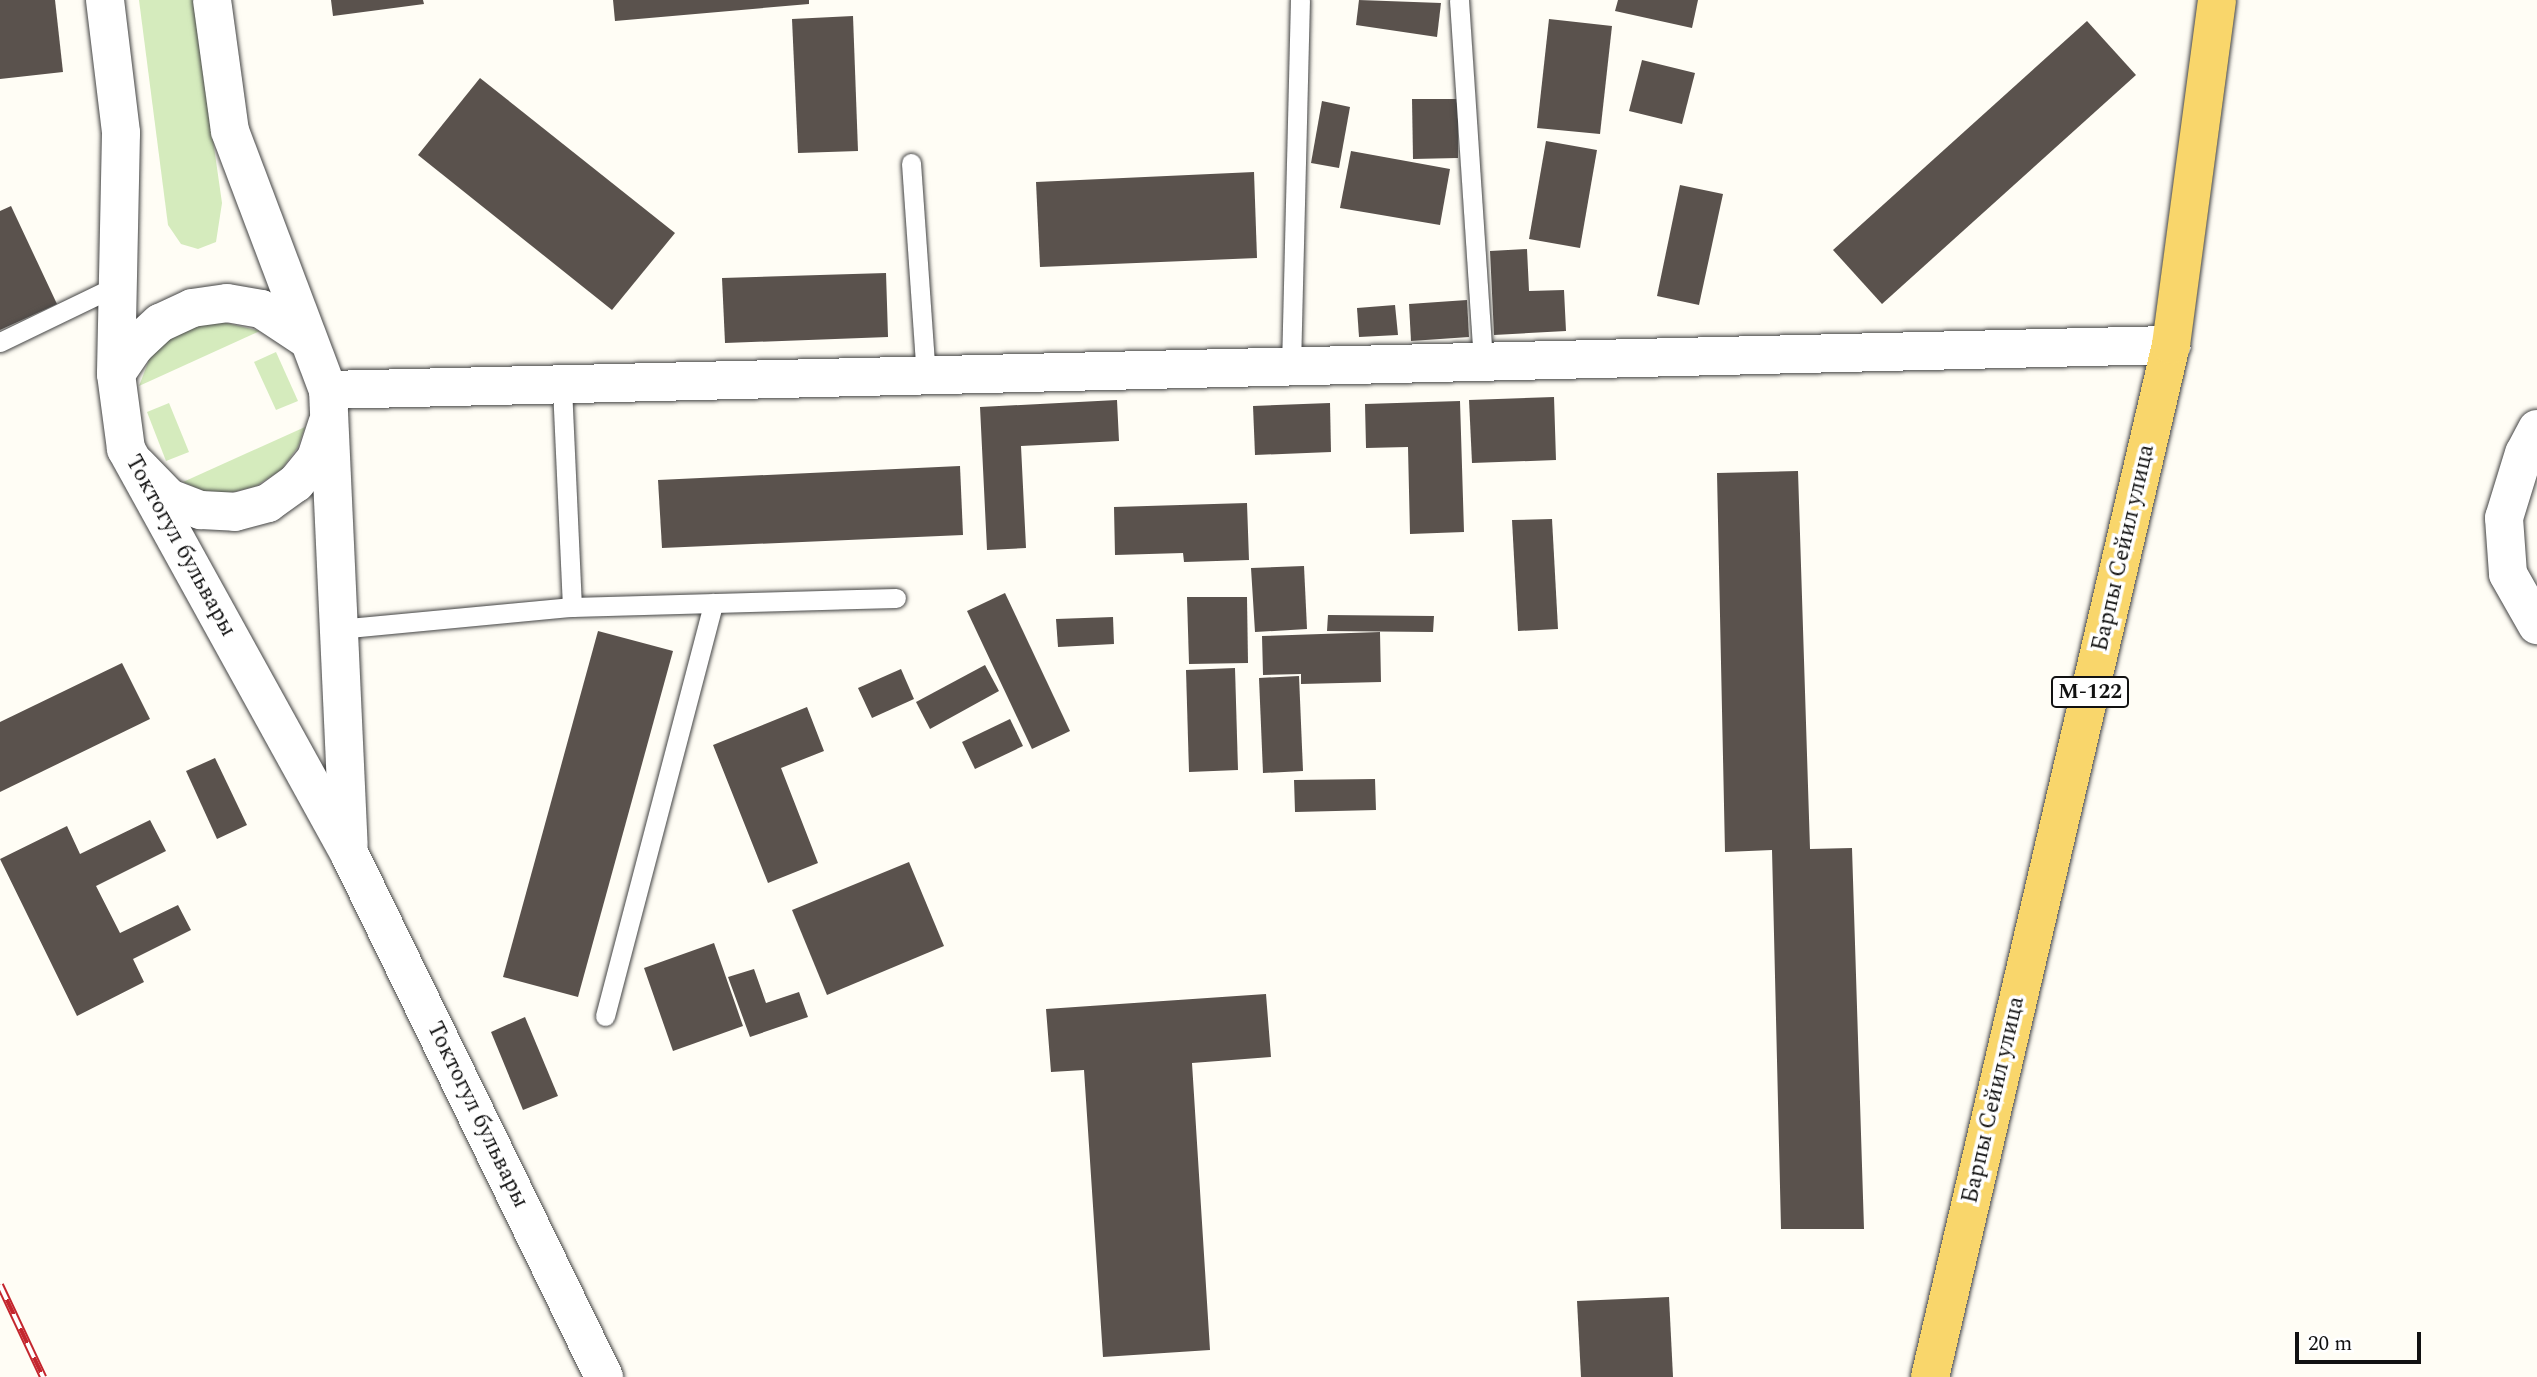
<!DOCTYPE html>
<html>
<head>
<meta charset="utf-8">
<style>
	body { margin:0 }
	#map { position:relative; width:2537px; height:1377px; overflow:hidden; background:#fffdf5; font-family:Spectral,serif }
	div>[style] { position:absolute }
	.green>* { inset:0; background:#d5ebbd }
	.building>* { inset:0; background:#5a524d }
	.roads { filter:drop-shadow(0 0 2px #444) drop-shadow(0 0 2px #444) }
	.service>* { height:19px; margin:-9.5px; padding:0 9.5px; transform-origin:9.5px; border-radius:9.5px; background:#fff }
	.minor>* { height:38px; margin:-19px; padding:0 19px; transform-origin:19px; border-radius:19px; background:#fff }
	.tertiary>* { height:38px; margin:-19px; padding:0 19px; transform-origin:19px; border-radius:19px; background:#fff }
	.primary>* { height:38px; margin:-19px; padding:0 19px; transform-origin:19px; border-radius:19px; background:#f9d66b }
	.rail>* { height:8px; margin-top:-4px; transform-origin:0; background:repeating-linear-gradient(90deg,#fff 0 16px,#c4262e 0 32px); box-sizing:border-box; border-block:2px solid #c4262e }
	span { translate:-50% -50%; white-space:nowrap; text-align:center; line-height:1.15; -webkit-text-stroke:7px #fff; paint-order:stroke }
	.shield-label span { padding:2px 5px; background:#fff; border:2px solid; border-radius:5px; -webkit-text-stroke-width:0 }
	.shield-label { font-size:21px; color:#111; font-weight:700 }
	.street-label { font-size:23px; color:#111 }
	.scale { position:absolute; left:2295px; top:1332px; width:126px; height:32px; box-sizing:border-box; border:4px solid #111; border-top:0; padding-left:9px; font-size:21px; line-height:24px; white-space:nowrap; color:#111; -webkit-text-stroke:5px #fff; paint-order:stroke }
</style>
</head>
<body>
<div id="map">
	<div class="green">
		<i style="clip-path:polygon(139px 0,193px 0,222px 203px,216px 242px,198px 249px,181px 244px,168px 225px)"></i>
		<i style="clip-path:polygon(218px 321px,260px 331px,139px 386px,149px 360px,166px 340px,189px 327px)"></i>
		<i style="clip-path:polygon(276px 352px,298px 401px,276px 410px,254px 362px)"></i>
		<i style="clip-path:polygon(169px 403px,189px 452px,166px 461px,147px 412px)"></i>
		<i style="clip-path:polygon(305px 427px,298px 447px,281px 470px,256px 486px,230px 493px,204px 491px,183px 482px)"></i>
	</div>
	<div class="building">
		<i style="clip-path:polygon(0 0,55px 0,63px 72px,0 79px)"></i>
		<i style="clip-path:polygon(331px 0,423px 0,424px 4px,333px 16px)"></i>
		<i style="clip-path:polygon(613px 0,809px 0,809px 4px,615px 21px)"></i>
		<i style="clip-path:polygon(1359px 0,1441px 3px,1437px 37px,1356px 25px)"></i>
		<i style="clip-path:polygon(1618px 0,1698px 0,1692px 28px,1615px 11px)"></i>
		<i style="clip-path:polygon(853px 16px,858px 151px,798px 153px,792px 19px)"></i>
		<i style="clip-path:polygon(1549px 19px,1612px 26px,1600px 134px,1537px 128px)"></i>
		<i style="clip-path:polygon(2087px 21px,2136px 75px,1882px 304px,1833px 250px)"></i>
		<i style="clip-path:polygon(1642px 60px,1695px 73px,1682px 124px,1629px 111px)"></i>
		<i style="clip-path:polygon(480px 78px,675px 233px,612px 310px,418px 155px)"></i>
		<i style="clip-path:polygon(1412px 99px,1458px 99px,1458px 158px,1413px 159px)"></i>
		<i style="clip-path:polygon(1322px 101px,1350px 107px,1339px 168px,1311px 163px)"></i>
		<i style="clip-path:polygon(1546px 141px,1597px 150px,1580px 248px,1529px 239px)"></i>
		<i style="clip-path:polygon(1351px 151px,1450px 169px,1440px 225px,1340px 208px)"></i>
		<i style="clip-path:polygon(1254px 172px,1257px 258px,1040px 267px,1036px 182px)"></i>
		<i style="clip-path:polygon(1680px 185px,1723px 194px,1699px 305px,1657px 296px)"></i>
		<i style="clip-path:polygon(11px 206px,57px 304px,0 330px,0 211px)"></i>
		<i style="clip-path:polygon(1527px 249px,1529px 291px,1564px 290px,1566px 331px,1494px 335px,1490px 251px)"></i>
		<i style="clip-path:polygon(886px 273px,888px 337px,725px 343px,722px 278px)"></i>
		<i style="clip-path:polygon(1467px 300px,1469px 337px,1411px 341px,1409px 304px)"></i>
		<i style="clip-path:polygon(1395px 305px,1398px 335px,1359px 337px,1357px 308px)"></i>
		<i style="clip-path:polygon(1554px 397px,1556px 460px,1472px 463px,1469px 400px)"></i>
		<i style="clip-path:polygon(1117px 400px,1119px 441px,1021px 446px,1026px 548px,987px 550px,980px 407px)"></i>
		<i style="clip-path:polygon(1460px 401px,1464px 532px,1410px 534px,1408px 447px,1366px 448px,1365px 404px)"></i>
		<i style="clip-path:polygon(1330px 403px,1331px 452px,1255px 455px,1253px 406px)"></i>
		<i style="clip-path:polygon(960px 466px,963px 535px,662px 548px,658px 480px)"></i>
		<i style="clip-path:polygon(1798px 471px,1810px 849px,1852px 848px,1864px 1229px,1781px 1229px,1772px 850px,1725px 852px,1717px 473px)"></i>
		<i style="clip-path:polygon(1247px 503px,1249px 560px,1184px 562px,1183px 553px,1115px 555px,1114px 507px)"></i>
		<i style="clip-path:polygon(1552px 519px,1558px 629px,1518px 631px,1512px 520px)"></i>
		<i style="clip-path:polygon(1304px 566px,1307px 629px,1255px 632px,1251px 568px)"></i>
		<i style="clip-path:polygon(1005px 593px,1070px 731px,1032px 749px,967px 611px)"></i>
		<i style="clip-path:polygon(1187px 597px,1247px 597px,1248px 663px,1189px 664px)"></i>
		<i style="clip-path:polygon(1328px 615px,1434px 616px,1433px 632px,1327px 631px)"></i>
		<i style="clip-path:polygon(1113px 617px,1114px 644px,1058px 647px,1056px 619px)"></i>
		<i style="clip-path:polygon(598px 631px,673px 651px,578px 997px,503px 977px)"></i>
		<i style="clip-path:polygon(1380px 632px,1381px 682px,1301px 684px,1301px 674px,1263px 675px,1262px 636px)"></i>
		<i style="clip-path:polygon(122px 663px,150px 719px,0 792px,0 722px)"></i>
		<i style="clip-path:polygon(985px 665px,999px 691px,930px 729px,916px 702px)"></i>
		<i style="clip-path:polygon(1235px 668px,1238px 770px,1189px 772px,1186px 670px)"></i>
		<i style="clip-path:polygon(901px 669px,914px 699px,872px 718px,858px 688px)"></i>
		<i style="clip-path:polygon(1299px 676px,1303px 771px,1263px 773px,1259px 678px)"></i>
		<i style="clip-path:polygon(807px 707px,824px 751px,781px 768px,818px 863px,768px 883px,713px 745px)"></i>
		<i style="clip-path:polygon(1010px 719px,1023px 746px,975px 769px,962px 742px)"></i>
		<i style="clip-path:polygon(215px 758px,247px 825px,217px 839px,186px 771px)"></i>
		<i style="clip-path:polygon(1375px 779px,1376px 810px,1295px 812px,1294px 780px)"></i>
		<i style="clip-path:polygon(150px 820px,166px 851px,96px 886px,120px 933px,178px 905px,191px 930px,133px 959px,144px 982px,77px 1016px,0 859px,67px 826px,80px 854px)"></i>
		<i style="clip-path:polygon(909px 862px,944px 946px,827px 995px,792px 910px)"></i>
		<i style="clip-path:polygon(714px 943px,743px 1026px,673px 1051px,644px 968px)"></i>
		<i style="clip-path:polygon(754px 969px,766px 1003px,799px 992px,808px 1017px,750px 1037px,728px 977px)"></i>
		<i style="clip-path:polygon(1266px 994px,1271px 1057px,1192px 1063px,1210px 1350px,1103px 1357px,1084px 1070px,1051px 1072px,1046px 1009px)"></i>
		<i style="clip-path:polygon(525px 1017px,558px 1096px,523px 1110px,491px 1032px)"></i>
		<i style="clip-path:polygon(1669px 1297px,1673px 1377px,1581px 1377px,1577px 1301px)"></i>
	</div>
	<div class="roads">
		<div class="service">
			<i style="left:1459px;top:0;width:363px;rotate:86.2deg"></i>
			<i style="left:911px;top:163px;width:213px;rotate:86deg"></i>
			<i style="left:0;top:342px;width:131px;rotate:-25.8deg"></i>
			<i style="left:1291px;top:367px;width:367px;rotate:-88.6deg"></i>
			<i style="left:572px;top:607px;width:324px;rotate:-1.6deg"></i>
			<i style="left:338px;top:629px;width:235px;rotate:-5.4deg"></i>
			<i style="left:572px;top:607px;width:223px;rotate:-92.6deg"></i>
			<i style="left:605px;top:1016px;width:427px;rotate:-75.3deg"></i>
		</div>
		<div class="minor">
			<i style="left:116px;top:374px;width:34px;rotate:-56deg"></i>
			<i style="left:135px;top:346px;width:34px;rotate:-43deg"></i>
			<i style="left:160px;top:323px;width:35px;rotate:-25deg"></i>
			<i style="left:192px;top:308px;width:35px;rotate:-8deg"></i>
			<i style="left:227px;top:303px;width:35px;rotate:10deg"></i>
			<i style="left:261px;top:309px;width:53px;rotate:33.4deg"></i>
			<i style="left:328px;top:390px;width:1844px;rotate:-1.4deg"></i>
			<i style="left:2537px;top:429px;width:27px;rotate:118deg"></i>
			<i style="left:2524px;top:453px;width:68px;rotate:107.1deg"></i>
			<i style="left:2504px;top:518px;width:56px;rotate:85.9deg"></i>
			<i style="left:2508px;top:574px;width:59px;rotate:60.4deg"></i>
			<i style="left:137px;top:465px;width:46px;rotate:45.9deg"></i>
			<i style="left:169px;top:498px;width:34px;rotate:21deg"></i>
			<i style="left:201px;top:510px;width:34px;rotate:3deg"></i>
			<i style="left:235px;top:512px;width:34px;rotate:-15deg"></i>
			<i style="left:268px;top:503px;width:34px;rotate:-36deg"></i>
			<i style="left:296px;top:483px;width:32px;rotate:-51deg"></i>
			<i style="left:316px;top:458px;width:36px;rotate:-72deg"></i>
		</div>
		<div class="tertiary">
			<i style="left:105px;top:0;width:134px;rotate:83.1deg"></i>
			<i style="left:121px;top:133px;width:241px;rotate:91.2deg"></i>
			<i style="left:116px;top:374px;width:76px;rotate:82.4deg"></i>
			<i style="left:126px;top:449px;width:461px;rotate:61.1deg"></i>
			<i style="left:349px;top:853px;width:583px;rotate:64.05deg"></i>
			<i style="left:212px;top:0;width:132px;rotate:82.2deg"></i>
			<i style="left:230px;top:131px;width:277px;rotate:69.3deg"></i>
			<i style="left:328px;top:390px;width:454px;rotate:87.4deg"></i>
		</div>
		<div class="primary">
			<i style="left:1930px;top:1377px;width:1060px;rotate:-76.86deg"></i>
			<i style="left:2171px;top:345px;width:348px;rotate:-82.4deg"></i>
		</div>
	</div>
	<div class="rail">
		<i style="left:0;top:1285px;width:102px;rotate:64.9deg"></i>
	</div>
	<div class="shield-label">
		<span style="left:2090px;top:692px">М-122</span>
	</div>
	<div class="street-label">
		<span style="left:180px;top:546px;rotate:61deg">Токтогул бульвары</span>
		<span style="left:2124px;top:548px;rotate:-77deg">Барпы Сейил улица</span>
		<span style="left:1994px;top:1100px;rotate:-77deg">Барпы Сейил улица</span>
		<span style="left:477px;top:1115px;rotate:64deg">Токтогул бульвары</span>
	</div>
	<div class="scale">20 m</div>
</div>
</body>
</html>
